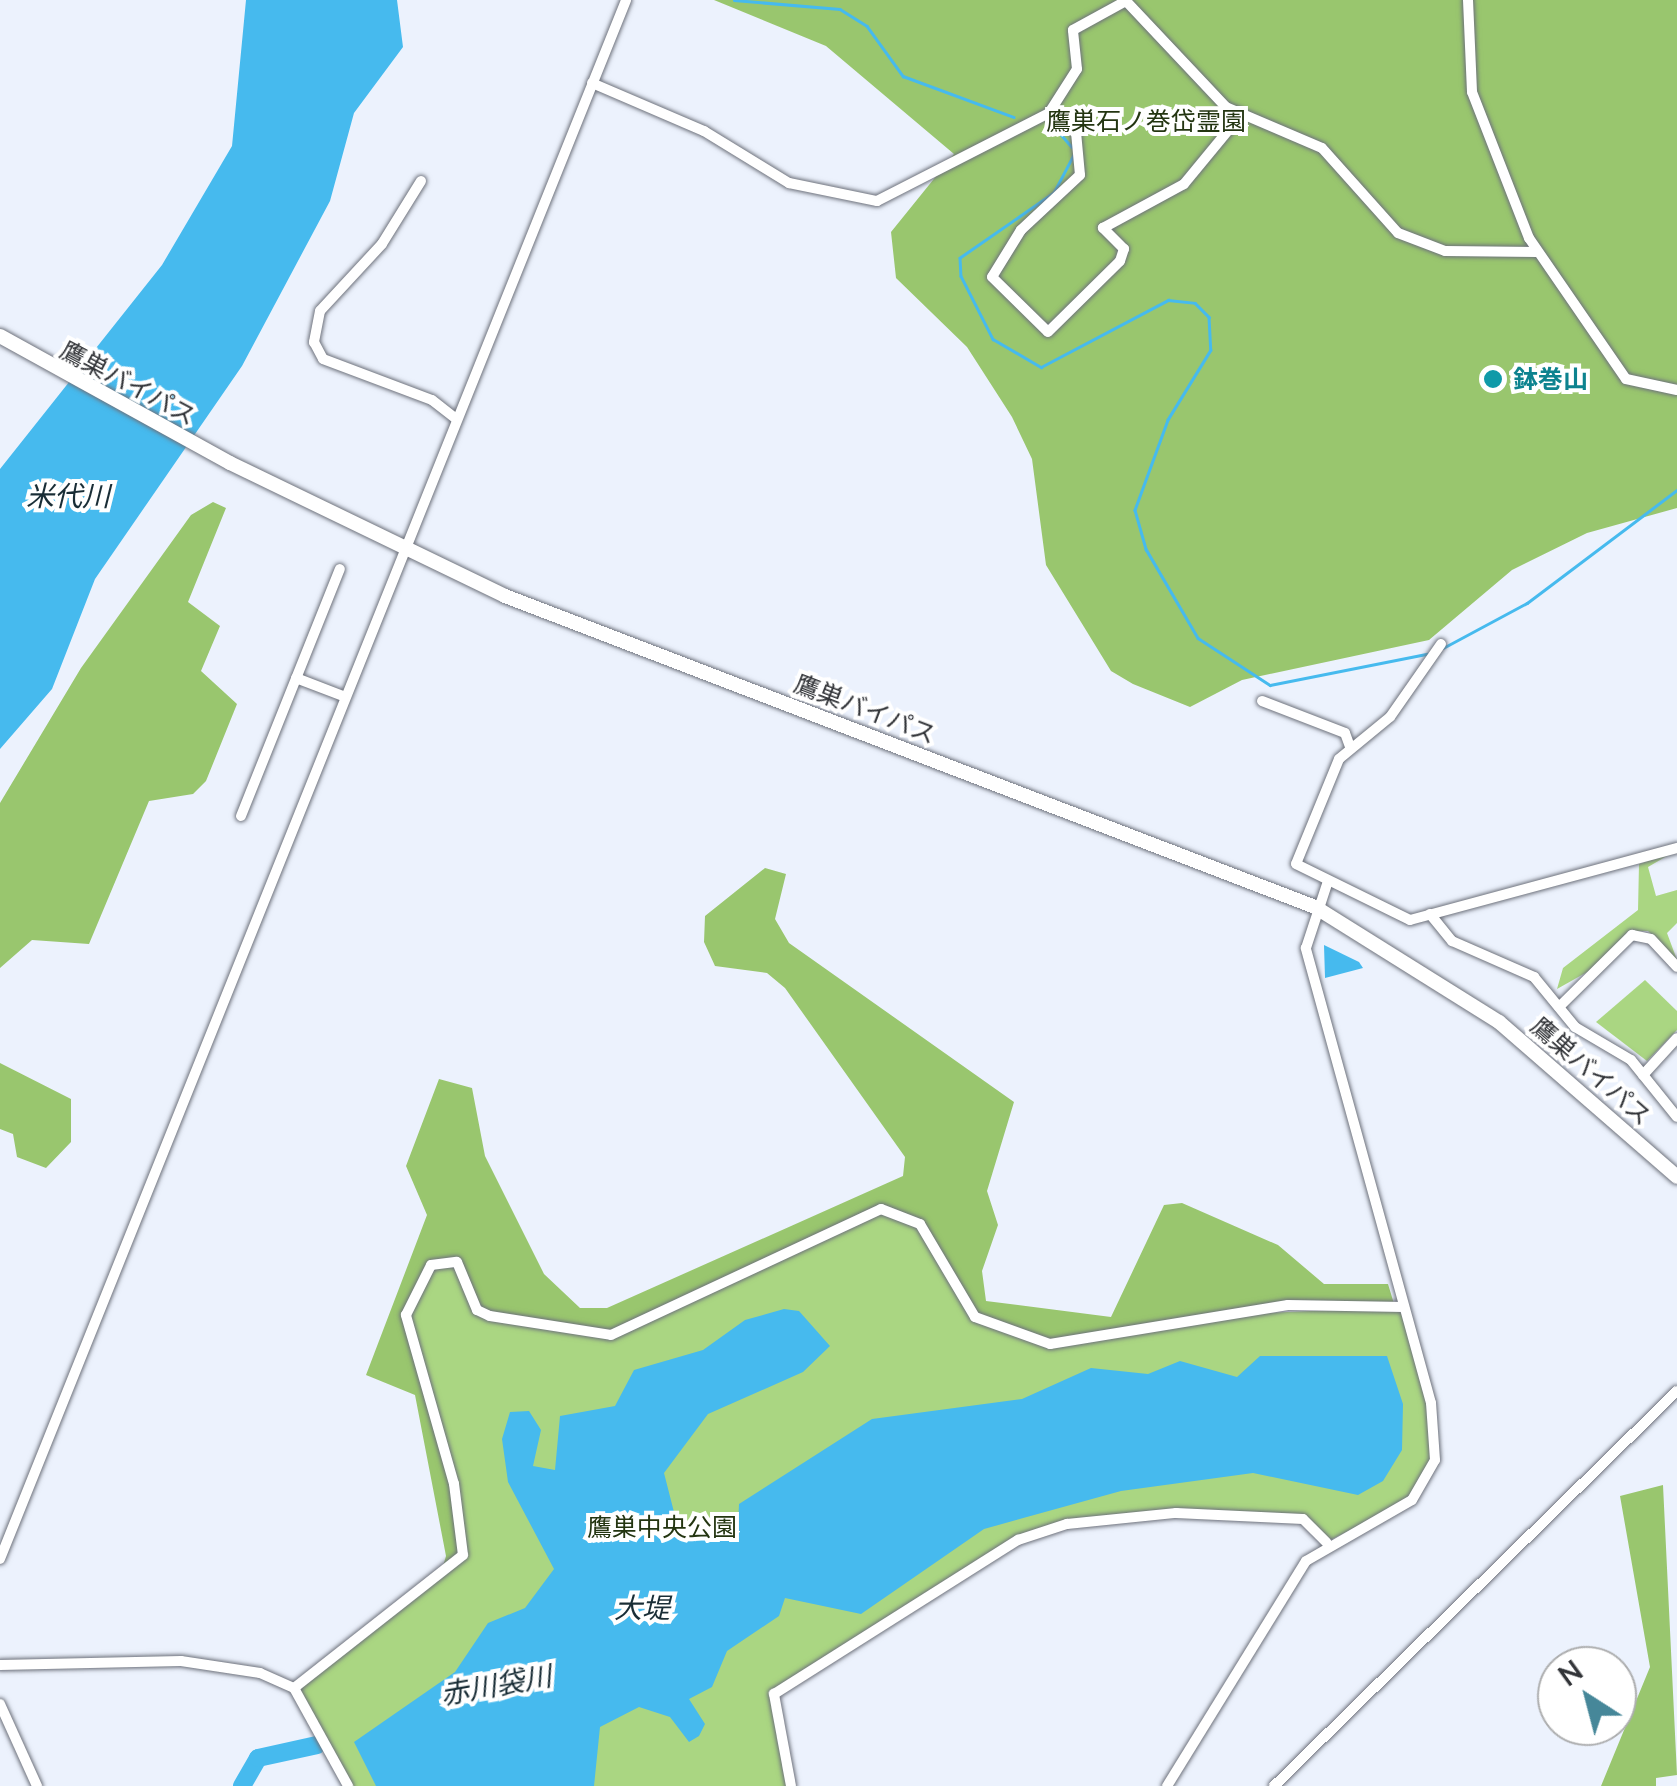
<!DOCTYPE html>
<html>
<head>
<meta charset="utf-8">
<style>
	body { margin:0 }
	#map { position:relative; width:1677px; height:1786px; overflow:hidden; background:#ecf2fd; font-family:Mulish,"Noto Sans JP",sans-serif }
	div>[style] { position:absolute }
	.green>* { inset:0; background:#aad682 }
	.forest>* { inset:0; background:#99c66e }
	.water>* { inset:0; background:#46baee }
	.stream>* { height:2.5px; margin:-1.25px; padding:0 1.25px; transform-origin:1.25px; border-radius:1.25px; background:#46baee }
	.river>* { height:18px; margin:-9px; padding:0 9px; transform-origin:9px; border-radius:9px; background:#46baee }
	.roads { filter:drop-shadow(0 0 2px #6e727c) drop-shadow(0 0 2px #6e727c) }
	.minor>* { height:10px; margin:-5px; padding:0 5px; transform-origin:5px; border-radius:5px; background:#fff }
	.highway>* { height:14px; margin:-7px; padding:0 7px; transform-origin:7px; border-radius:7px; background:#fff }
	.dots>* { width:28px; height:28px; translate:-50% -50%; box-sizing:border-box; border:5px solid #fff; border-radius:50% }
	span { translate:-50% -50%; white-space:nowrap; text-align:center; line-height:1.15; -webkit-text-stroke:8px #fff; paint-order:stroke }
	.park-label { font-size:25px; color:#233511 }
	.culture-label { font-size:25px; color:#0d838f; font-weight:700 }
	.left { translate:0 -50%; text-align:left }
	.street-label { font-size:25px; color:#323438 }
	.water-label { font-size:28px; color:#192d36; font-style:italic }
	.north { position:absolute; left:1537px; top:1646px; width:100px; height:100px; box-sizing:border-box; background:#fff; border:2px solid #adaeaf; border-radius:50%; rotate:324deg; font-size:28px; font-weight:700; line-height:40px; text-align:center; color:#323438 }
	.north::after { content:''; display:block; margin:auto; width:35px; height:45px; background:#468799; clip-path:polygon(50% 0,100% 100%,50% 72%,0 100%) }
</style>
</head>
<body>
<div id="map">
	<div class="green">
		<i style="clip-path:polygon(1672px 853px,1648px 867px,1656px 896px,1677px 890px,1677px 923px,1667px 933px,1677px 960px,1648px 931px,1628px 931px,1605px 962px,1557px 989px,1563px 968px,1638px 910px,1639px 864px)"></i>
		<i style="clip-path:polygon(1645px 980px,1677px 1011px,1677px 1030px,1647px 1061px,1596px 1022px)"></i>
		<i style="clip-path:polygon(863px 1213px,907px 1214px,989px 1325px,1404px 1307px,1431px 1403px,1435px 1460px,1412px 1500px,1326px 1542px,1302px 1519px,1107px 1517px,1018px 1540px,774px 1694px,791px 1786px,348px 1786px,294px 1688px,463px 1555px,406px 1315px,417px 1280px,446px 1261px,612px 1335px)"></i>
	</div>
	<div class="forest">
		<i style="clip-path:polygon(714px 0,1677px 0,1677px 508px,1587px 533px,1512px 570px,1429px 640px,1242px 680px,1190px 707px,1133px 684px,1111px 671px,1046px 565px,1032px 459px,1012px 417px,967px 347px,896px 278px,891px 232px,954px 154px,826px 46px)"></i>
		<i style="clip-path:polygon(213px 502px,226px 508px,188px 602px,220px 626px,201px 671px,237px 704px,206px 781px,193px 794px,149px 801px,89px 944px,32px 940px,0 968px,0 803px,81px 668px,191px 515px)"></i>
		<i style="clip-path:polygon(765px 868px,786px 874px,775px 919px,789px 943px,1014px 1102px,987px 1191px,998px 1225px,982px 1271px,986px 1301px,1111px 1317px,1164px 1205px,1182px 1203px,1278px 1245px,1324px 1284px,1388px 1284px,1395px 1307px,1323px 1305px,1050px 1344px,975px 1317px,920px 1224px,881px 1209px,611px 1335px,477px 1310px,457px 1262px,431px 1265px,406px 1315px,454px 1484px,463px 1555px,441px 1573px,446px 1556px,415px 1395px,366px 1375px,427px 1215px,406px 1166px,439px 1079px,472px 1088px,485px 1156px,544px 1274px,580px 1308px,607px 1308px,903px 1176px,905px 1157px,785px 988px,767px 973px,715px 966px,704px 942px,705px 916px)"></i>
		<i style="clip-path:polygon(0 1063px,71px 1099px,71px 1142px,46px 1168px,17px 1157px,13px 1134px,0 1129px)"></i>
		<i style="clip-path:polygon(1663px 1485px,1677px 1775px,1656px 1778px,1656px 1786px,1601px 1786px,1650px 1667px,1620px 1496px)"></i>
	</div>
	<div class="water">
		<i style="clip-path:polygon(246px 0,397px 0,403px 47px,354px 113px,330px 201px,242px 366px,95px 579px,52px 689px,0 749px,0 469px,162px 265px,232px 146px)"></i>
		<i style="clip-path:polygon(1324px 945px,1359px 962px,1363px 968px,1325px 978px)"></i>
		<i style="clip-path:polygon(784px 1309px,799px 1311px,830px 1346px,803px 1372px,708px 1414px,664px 1473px,675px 1516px,701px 1531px,738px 1526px,739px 1504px,872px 1419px,1022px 1399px,1091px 1368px,1148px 1374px,1180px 1361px,1237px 1377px,1260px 1356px,1387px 1356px,1403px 1404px,1402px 1450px,1383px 1481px,1358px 1495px,1253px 1473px,1121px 1491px,984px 1529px,861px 1614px,785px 1598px,779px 1616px,727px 1651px,712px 1687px,689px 1699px,705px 1724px,699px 1736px,689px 1742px,670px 1717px,639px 1707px,600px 1727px,594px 1786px,376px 1786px,354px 1742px,455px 1672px,488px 1623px,525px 1608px,554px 1569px,508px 1482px,502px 1439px,510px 1412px,529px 1411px,541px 1430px,533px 1466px,555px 1470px,560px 1416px,615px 1406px,634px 1370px,703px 1350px,745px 1320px)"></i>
	</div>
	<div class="stream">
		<i style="left:734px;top:0;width:106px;rotate:4.9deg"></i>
		<i style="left:840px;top:9px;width:32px;rotate:32deg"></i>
		<i style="left:867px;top:26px;width:62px;rotate:54.2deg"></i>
		<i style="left:903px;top:76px;width:118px;rotate:20.3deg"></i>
		<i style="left:1052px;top:124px;width:30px;rotate:49deg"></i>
		<i style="left:1074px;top:155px;width:43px;rotate:117.8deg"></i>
		<i style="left:1054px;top:193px;width:114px;rotate:145.3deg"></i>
		<i style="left:960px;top:258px;width:18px;rotate:87deg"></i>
		<i style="left:961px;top:276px;width:71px;rotate:63.1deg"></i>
		<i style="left:993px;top:339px;width:56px;rotate:30.3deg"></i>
		<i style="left:1041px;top:367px;width:144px;rotate:-27.8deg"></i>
		<i style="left:1168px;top:300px;width:27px;rotate:6deg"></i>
		<i style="left:1195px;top:303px;width:20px;rotate:45deg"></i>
		<i style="left:1209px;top:317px;width:33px;rotate:87deg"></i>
		<i style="left:1211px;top:350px;width:82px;rotate:121.6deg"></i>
		<i style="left:1168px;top:420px;width:96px;rotate:110.1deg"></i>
		<i style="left:1135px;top:510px;width:41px;rotate:74.2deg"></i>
		<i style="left:1146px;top:549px;width:103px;rotate:59.7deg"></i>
		<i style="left:1198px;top:638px;width:86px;rotate:33.1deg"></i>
		<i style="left:1270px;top:685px;width:160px;rotate:-11.2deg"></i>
		<i style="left:1443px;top:648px;width:95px;rotate:-28.2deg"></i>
		<i style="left:1527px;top:603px;width:188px;rotate:-37deg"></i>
	</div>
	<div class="river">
		<i style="left:242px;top:1786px;width:32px;rotate:-60deg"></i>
		<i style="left:258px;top:1758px;width:60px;rotate:-12.4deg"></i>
	</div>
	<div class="roads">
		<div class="minor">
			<i style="left:1468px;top:0;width:92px;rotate:87.5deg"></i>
			<i style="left:1472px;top:92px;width:157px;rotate:68.7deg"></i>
			<i style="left:1529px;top:238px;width:171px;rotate:55.5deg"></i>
			<i style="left:1626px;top:379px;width:52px;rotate:12.2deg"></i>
			<i style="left:592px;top:83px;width:122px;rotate:23.2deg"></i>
			<i style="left:704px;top:131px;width:100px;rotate:31.5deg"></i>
			<i style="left:789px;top:183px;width:90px;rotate:11.6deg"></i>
			<i style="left:877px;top:201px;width:193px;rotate:-27.1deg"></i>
			<i style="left:1049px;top:113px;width:52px;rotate:-57.5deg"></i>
			<i style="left:1077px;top:69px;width:39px;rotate:-96deg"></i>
			<i style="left:1073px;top:30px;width:60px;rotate:-28.7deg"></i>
			<i style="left:1126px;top:1px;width:146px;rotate:46.7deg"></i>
			<i style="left:1226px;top:107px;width:104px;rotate:23.1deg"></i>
			<i style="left:1322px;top:148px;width:114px;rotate:48.2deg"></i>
			<i style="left:1398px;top:233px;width:50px;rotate:21deg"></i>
			<i style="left:1445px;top:251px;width:92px;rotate:0.6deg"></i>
			<i style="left:1049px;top:113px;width:33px;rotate:35deg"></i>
			<i style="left:1076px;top:132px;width:43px;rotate:84.7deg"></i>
			<i style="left:1080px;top:175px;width:81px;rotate:137deg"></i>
			<i style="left:1021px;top:230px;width:55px;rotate:121.7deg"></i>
			<i style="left:992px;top:277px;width:78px;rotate:44.5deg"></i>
			<i style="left:1048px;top:332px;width:101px;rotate:-44.6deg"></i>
			<i style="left:1120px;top:261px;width:13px;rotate:-72deg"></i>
			<i style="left:1124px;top:249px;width:30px;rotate:-135deg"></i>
			<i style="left:1103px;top:228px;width:92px;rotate:-28.5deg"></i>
			<i style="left:1184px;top:184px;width:88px;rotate:-50.5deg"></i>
			<i style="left:421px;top:181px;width:74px;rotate:121.8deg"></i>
			<i style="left:382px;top:244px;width:91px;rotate:132.8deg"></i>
			<i style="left:320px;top:311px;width:32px;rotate:101deg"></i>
			<i style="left:314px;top:342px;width:19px;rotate:62deg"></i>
			<i style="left:323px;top:359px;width:116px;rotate:20.6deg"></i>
			<i style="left:432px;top:400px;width:29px;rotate:38deg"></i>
			<i style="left:1441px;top:644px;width:89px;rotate:124.9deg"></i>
			<i style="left:1390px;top:717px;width:66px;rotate:140.5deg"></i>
			<i style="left:1339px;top:759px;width:113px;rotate:112.3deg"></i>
			<i style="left:1296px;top:864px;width:127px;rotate:26.2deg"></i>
			<i style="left:1410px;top:920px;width:277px;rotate:-15.1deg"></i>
			<i style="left:296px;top:678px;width:50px;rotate:21deg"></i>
			<i style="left:1262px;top:701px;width:89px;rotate:21.1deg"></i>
			<i style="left:1345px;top:733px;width:15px;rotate:70deg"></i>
			<i style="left:241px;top:816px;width:266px;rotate:-68.2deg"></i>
			<i style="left:1430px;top:914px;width:35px;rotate:51deg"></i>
			<i style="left:1452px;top:941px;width:90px;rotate:23.7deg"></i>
			<i style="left:1534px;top:977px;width:65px;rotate:50.6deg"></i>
			<i style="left:1575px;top:1027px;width:65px;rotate:30.5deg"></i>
			<i style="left:1631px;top:1060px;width:73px;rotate:51.1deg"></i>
			<i style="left:1559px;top:1007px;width:103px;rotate:-44.6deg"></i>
			<i style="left:1632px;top:935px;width:19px;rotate:12deg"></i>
			<i style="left:1651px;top:939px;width:38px;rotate:47deg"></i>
			<i style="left:1643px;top:1075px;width:50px;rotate:-47.4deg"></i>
			<i style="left:0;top:1559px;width:1680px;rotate:-68.12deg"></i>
			<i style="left:0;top:1665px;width:181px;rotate:-1.3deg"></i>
			<i style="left:181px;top:1661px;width:80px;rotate:8.6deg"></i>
			<i style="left:260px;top:1673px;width:37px;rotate:24deg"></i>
			<i style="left:294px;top:1688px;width:112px;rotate:61.1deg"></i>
			<i style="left:294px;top:1688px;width:215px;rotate:-38.2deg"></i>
			<i style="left:463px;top:1555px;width:72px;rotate:-97.2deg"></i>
			<i style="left:454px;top:1484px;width:176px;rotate:-105.9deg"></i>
			<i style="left:406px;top:1315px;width:56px;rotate:-63.4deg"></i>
			<i style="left:431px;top:1265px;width:26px;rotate:-7deg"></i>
			<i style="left:457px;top:1262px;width:52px;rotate:67.4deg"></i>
			<i style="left:477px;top:1310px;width:14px;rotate:25deg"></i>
			<i style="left:490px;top:1316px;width:122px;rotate:8.9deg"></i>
			<i style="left:611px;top:1335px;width:298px;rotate:-25deg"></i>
			<i style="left:881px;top:1209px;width:42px;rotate:21deg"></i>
			<i style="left:920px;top:1224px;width:108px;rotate:59.4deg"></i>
			<i style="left:975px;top:1317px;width:80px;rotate:19.8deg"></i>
			<i style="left:1050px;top:1344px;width:241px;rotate:-9.3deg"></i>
			<i style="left:1288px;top:1305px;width:116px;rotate:1deg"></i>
			<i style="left:0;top:1704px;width:90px;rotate:65.7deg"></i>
			<i style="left:791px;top:1786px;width:94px;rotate:-100.5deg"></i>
			<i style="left:774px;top:1694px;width:289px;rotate:-32.3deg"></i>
			<i style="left:1018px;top:1540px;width:52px;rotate:-18.1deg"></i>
			<i style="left:1067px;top:1524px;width:110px;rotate:-5.8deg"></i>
			<i style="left:1176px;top:1513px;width:127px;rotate:2.7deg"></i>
			<i style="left:1303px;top:1519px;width:33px;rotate:45deg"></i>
			<i style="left:1167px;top:1786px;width:264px;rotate:-58.3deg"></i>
			<i style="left:1306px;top:1561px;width:122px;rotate:-29.9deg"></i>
			<i style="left:1412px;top:1500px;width:46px;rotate:-60.1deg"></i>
			<i style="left:1435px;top:1460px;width:57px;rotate:-94deg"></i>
			<i style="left:1431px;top:1403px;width:472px;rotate:-105.4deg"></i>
			<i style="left:1306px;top:948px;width:71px;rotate:-71.8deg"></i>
			<i style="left:1274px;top:1786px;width:564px;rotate:-44.43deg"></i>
		</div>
		<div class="highway">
			<i style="left:0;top:336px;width:263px;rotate:28.9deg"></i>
			<i style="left:230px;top:463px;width:305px;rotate:25.8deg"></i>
			<i style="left:505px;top:596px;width:868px;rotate:21deg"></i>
			<i style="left:1315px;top:907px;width:217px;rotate:32deg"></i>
			<i style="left:1499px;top:1022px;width:236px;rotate:41deg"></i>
		</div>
	</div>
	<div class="dots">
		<i style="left:1493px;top:379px;background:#0f9aa8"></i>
	</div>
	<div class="park-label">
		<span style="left:1146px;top:121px">鷹巣石ノ巻岱霊園</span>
		<span style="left:662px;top:1527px">鷹巣中央公園</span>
	</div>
	<div class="culture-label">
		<span class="left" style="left:1513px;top:379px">鉢巻山</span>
	</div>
	<div class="street-label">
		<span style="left:128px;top:383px;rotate:28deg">鷹巣バイパス</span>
		<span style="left:865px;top:709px;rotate:21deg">鷹巣バイパス</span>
		<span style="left:1591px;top:1071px;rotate:41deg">鷹巣バイパス</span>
	</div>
	<div class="water-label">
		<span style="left:68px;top:496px">米代川</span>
		<span style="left:642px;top:1608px">大堤</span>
		<span style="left:496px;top:1685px;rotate:-10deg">赤川袋川</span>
	</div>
	<div class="north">N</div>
</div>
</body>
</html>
